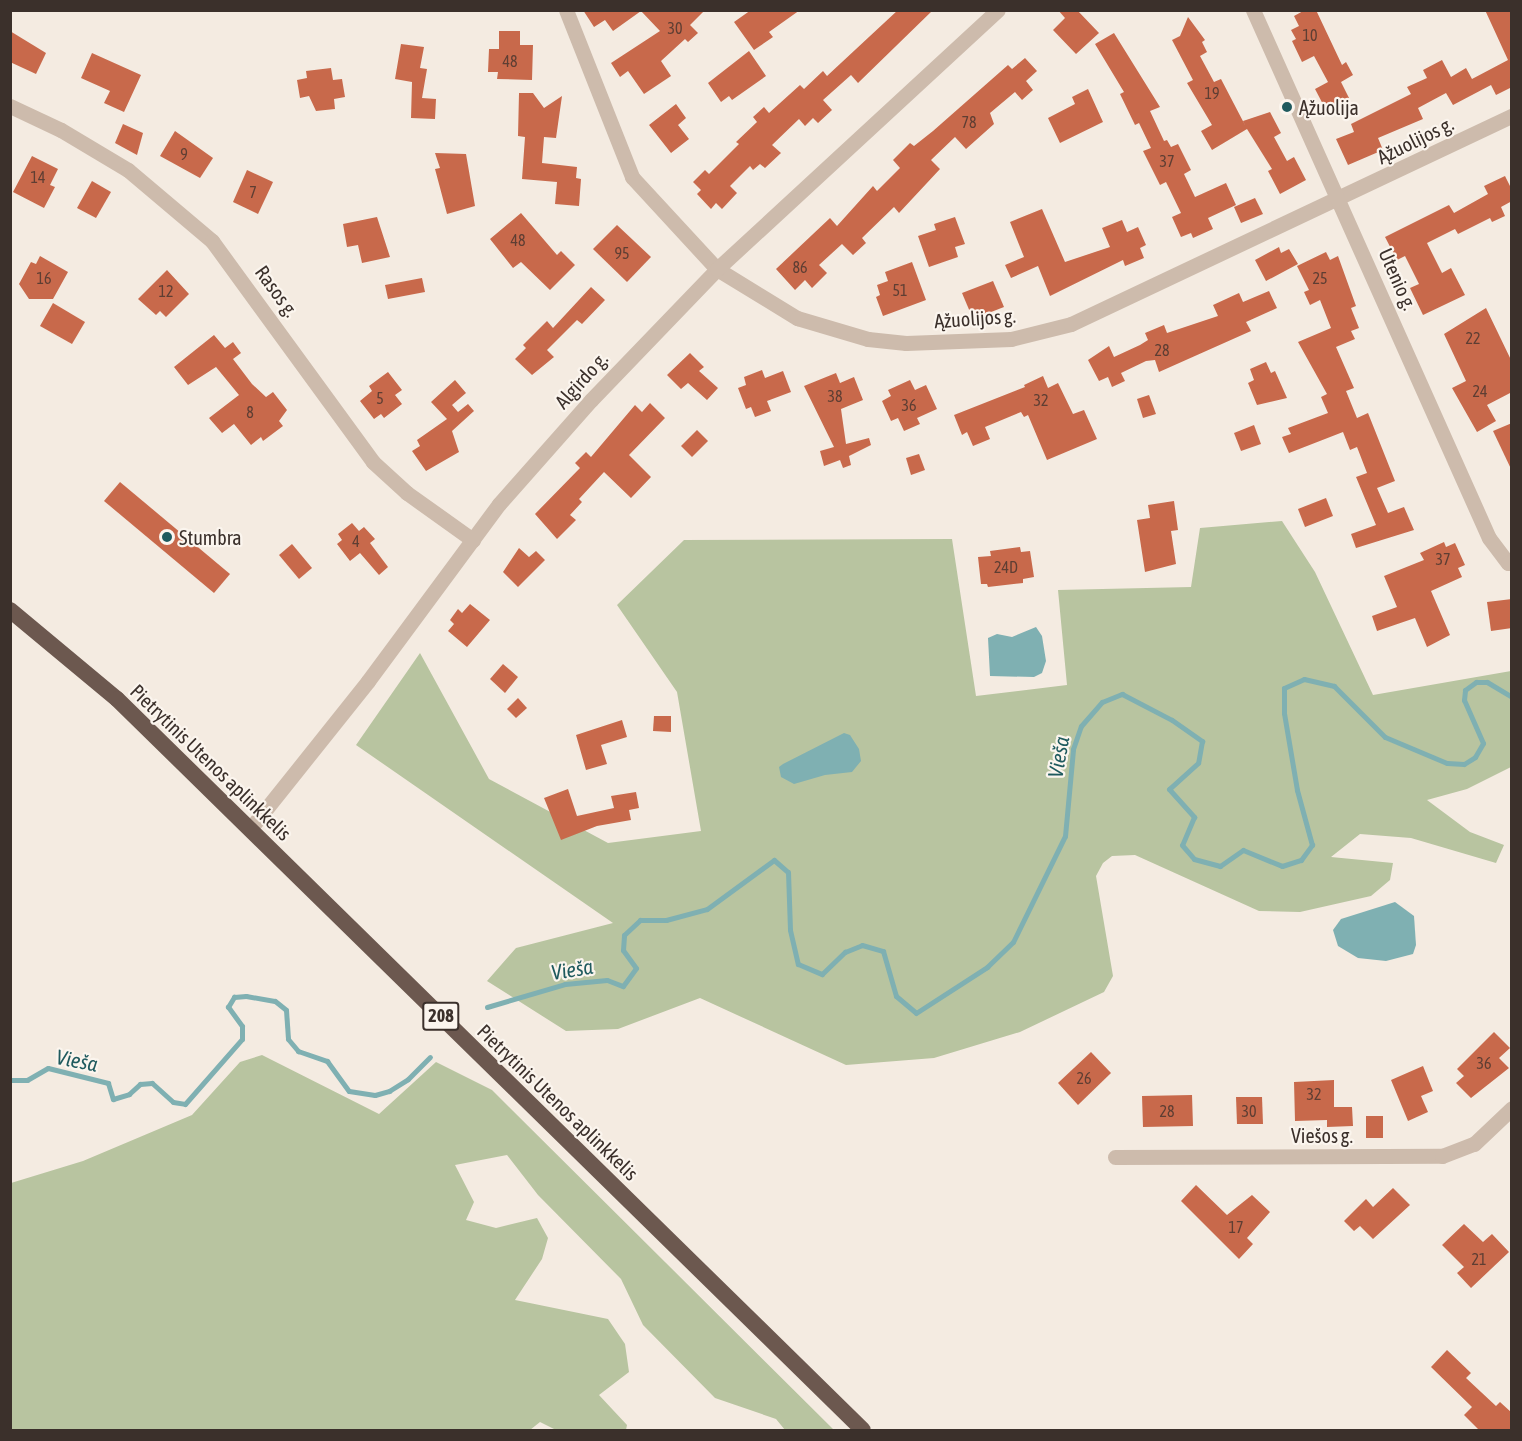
<!DOCTYPE html>
<html>
<head>
<meta charset="utf-8">
<style>
	body { margin:0 }
	#map { position:relative; width:1522px; height:1441px; overflow:hidden; background:#f4ebe1; font-family:"Asap Condensed",sans-serif }
	div>[style] { position:absolute }
	.green>* { inset:0; background:#b8c4a0 }
	.water>* { inset:0; background:#7fb0b2 }
	.stream>* { height:5px; margin:-2.5px; padding:0 2.5px; transform-origin:2.5px; border-radius:2.5px; background:#7fb0b2 }
	.building>* { inset:0; background:#c8694b }
	.minor>* { height:15px; margin:-7.5px; padding:0 7.5px; transform-origin:7.5px; border-radius:7.5px; background:#cdbbac }
	.trunk>* { height:16px; margin:-8px; padding:0 8px; transform-origin:8px; border-radius:8px; background:#6c584f }
	.dots>* { width:16px; height:16px; translate:-50% -50%; box-sizing:border-box; border:3px solid #fbf5ee; border-radius:50% }
	span { translate:-50% -50%; white-space:nowrap; text-align:center; line-height:1.15; -webkit-text-stroke:4.5px #fbf5ee; paint-order:stroke }
	.number-label { font-size:16px; color:#5e3e33 }
	.number-label span { -webkit-text-stroke-width:0 }
	.shield-label span { padding:2px 4px; background:#fbf5ee; border:2px solid; border-radius:4px; -webkit-text-stroke-width:0 }
	.shield-label { font-size:18px; color:#3b302b; font-weight:700 }
	.poi-label { font-size:20px; color:#3b302b }
	.left { translate:0 -50%; text-align:left }
	.street-label { font-size:20px; color:#3b302b }
	.water-label { font-size:21px; color:#1f5a5e; font-style:italic }
	.frame { position:absolute; inset:0; border:12px solid #3b302b; pointer-events:none }
</style>
</head>
<body>
<div id="map">
	<div class="green">
		<i style="clip-path:polygon(1282px 521px,1315px 572px,1373px 695px,1511px 671px,1511px 767px,1467px 789px,1427px 800px,1470px 832px,1504px 845px,1496px 863px,1411px 838px,1360px 834px,1331px 857px,1393px 863px,1390px 880px,1371px 896px,1300px 912px,1259px 911px,1135px 855px,1112px 856px,1103px 863px,1096px 876px,1113px 976px,1104px 992px,1020px 1032px,934px 1058px,846px 1065px,700px 998px,618px 1029px,566px 1031px,487px 981px,516px 948px,613px 923px,356px 745px,420px 653px,489px 779px,608px 843px,701px 831px,677px 692px,617px 605px,684px 540px,952px 539px,976px 696px,1067px 685px,1058px 590px,1191px 587px,1200px 528px)"></i>
		<i style="clip-path:polygon(262px 1055px,379px 1114px,436px 1062px,492px 1090px,834px 1430px,785px 1430px,776px 1419px,715px 1398px,643px 1325px,621px 1279px,538px 1195px,507px 1155px,455px 1165px,474px 1202px,466px 1220px,496px 1228px,537px 1218px,548px 1238px,542px 1259px,515px 1300px,608px 1319px,625px 1344px,629px 1372px,599px 1395px,627px 1425px,626px 1430px,556px 1430px,540px 1422px,530px 1430px,11px 1430px,11px 1183px,83px 1161px,192px 1115px,240px 1062px)"></i>
	</div>
	<div class="water">
		<i style="clip-path:polygon(1036px 627px,1042px 636px,1046px 661px,1042px 673px,1034px 677px,990px 676px,988px 638px,997px 634px,1012px 637px)"></i>
		<i style="clip-path:polygon(844px 733px,850px 735px,859px 749px,861px 761px,852px 772px,825px 775px,794px 784px,781px 777px,779px 767px,783px 764px)"></i>
		<i style="clip-path:polygon(1395px 902px,1414px 916px,1416px 945px,1413px 954px,1386px 961px,1358px 958px,1338px 946px,1333px 930px,1341px 919px)"></i>
	</div>
	<div class="stream">
		<i style="left:487px;top:1007px;width:81px;rotate:-16.4deg"></i>
		<i style="left:565px;top:984px;width:42px;rotate:-5.4deg"></i>
		<i style="left:607px;top:980px;width:17px;rotate:21deg"></i>
		<i style="left:623px;top:986px;width:22px;rotate:-54deg"></i>
		<i style="left:636px;top:968px;width:22px;rotate:-126deg"></i>
		<i style="left:623px;top:950px;width:15px;rotate:-86deg"></i>
		<i style="left:624px;top:935px;width:22px;rotate:-43deg"></i>
		<i style="left:640px;top:920px;width:26px"></i>
		<i style="left:666px;top:920px;width:42px;rotate:-15deg"></i>
		<i style="left:707px;top:909px;width:83px;rotate:-36.2deg"></i>
		<i style="left:774px;top:860px;width:18px;rotate:41deg"></i>
		<i style="left:788px;top:872px;width:58px;rotate:88deg"></i>
		<i style="left:790px;top:930px;width:35px;rotate:77deg"></i>
		<i style="left:798px;top:964px;width:26px;rotate:23deg"></i>
		<i style="left:822px;top:974px;width:32px;rotate:-44deg"></i>
		<i style="left:845px;top:952px;width:18px;rotate:-22deg"></i>
		<i style="left:862px;top:945px;width:22px;rotate:16deg"></i>
		<i style="left:883px;top:951px;width:47px;rotate:73.9deg"></i>
		<i style="left:896px;top:996px;width:26px;rotate:40deg"></i>
		<i style="left:916px;top:1013px;width:85px;rotate:-32.9deg"></i>
		<i style="left:987px;top:967px;width:36px;rotate:-44deg"></i>
		<i style="left:1013px;top:942px;width:118px;rotate:-63.9deg"></i>
		<i style="left:1065px;top:836px;width:87px;rotate:-84.7deg"></i>
		<i style="left:1073px;top:749px;width:24px;rotate:-71deg"></i>
		<i style="left:1081px;top:726px;width:32px;rotate:-49deg"></i>
		<i style="left:1102px;top:702px;width:22px;rotate:-22deg"></i>
		<i style="left:1122px;top:694px;width:56px;rotate:27.5deg"></i>
		<i style="left:1172px;top:720px;width:37px;rotate:35deg"></i>
		<i style="left:1202px;top:741px;width:22px;rotate:100deg"></i>
		<i style="left:1198px;top:763px;width:39px;rotate:138deg"></i>
		<i style="left:1169px;top:789px;width:38px;rotate:48deg"></i>
		<i style="left:1194px;top:817px;width:30px;rotate:113deg"></i>
		<i style="left:1182px;top:845px;width:18px;rotate:49deg"></i>
		<i style="left:1194px;top:859px;width:27px;rotate:15deg"></i>
		<i style="left:1220px;top:866px;width:28px;rotate:-35deg"></i>
		<i style="left:1243px;top:850px;width:42px;rotate:22.3deg"></i>
		<i style="left:1282px;top:866px;width:20px;rotate:-18deg"></i>
		<i style="left:1301px;top:860px;width:19px;rotate:-54deg"></i>
		<i style="left:1312px;top:845px;width:57px;rotate:-105.3deg"></i>
		<i style="left:1297px;top:790px;width:78px;rotate:-99.6deg"></i>
		<i style="left:1284px;top:713px;width:25px;rotate:-90deg"></i>
		<i style="left:1284px;top:688px;width:22px;rotate:-24deg"></i>
		<i style="left:1304px;top:679px;width:31px;rotate:13deg"></i>
		<i style="left:1334px;top:686px;width:72px;rotate:45deg"></i>
		<i style="left:1385px;top:737px;width:67px;rotate:22.8deg"></i>
		<i style="left:1447px;top:763px;width:17px;rotate:3deg"></i>
		<i style="left:1464px;top:764px;width:13px;rotate:-32deg"></i>
		<i style="left:1475px;top:757px;width:16px;rotate:-60deg"></i>
		<i style="left:1483px;top:743px;width:47px;rotate:-113.8deg"></i>
		<i style="left:1464px;top:700px;width:10px;rotate:-84deg"></i>
		<i style="left:1465px;top:690px;width:14px;rotate:-36deg"></i>
		<i style="left:1476px;top:682px;width:11px"></i>
		<i style="left:1487px;top:682px;width:29px;rotate:31deg"></i>
		<i style="left:10px;top:1080px;width:17px"></i>
		<i style="left:27px;top:1080px;width:24px;rotate:-30deg"></i>
		<i style="left:48px;top:1068px;width:62px;rotate:14deg"></i>
		<i style="left:108px;top:1083px;width:17px;rotate:73deg"></i>
		<i style="left:113px;top:1099px;width:17px;rotate:-17deg"></i>
		<i style="left:129px;top:1094px;width:15px;rotate:-42deg"></i>
		<i style="left:140px;top:1084px;width:12px;rotate:-5deg"></i>
		<i style="left:152px;top:1083px;width:28px;rotate:42deg"></i>
		<i style="left:173px;top:1102px;width:12px;rotate:9deg"></i>
		<i style="left:185px;top:1104px;width:86px;rotate:-48.8deg"></i>
		<i style="left:242px;top:1039px;width:13px;rotate:-90deg"></i>
		<i style="left:242px;top:1026px;width:24px;rotate:-126deg"></i>
		<i style="left:228px;top:1007px;width:12px;rotate:-59deg"></i>
		<i style="left:234px;top:997px;width:12px;rotate:-5deg"></i>
		<i style="left:246px;top:996px;width:29px;rotate:10deg"></i>
		<i style="left:275px;top:1001px;width:14px;rotate:39deg"></i>
		<i style="left:286px;top:1010px;width:29px;rotate:86deg"></i>
		<i style="left:288px;top:1039px;width:16px;rotate:50deg"></i>
		<i style="left:298px;top:1051px;width:31px;rotate:19deg"></i>
		<i style="left:327px;top:1061px;width:37px;rotate:54deg"></i>
		<i style="left:349px;top:1091px;width:26px;rotate:9deg"></i>
		<i style="left:375px;top:1095px;width:15px;rotate:-16deg"></i>
		<i style="left:389px;top:1091px;width:22px;rotate:-32deg"></i>
		<i style="left:408px;top:1079px;width:31px;rotate:-45deg"></i>
	</div>
	<div class="building">
		<i style="clip-path:polygon(583px 10px,705px 10px,690px 25px,698px 33px,688px 42px,685px 39px,661px 61px,671px 76px,644px 94px,628px 71px,620px 77px,611px 63px,660px 31px,641px 11px,613px 31px,605px 20px,594px 27px)"></i>
		<i style="clip-path:polygon(751px 10px,800px 10px,769px 32px,773px 37px,754px 50px,734px 22px)"></i>
		<i style="clip-path:polygon(898px 10px,933px 10px,858px 83px,851px 75px,823px 100px,832px 110px,818px 123px,813px 118px,805px 126px,799px 119px,772px 145px,781px 153px,765px 168px,760px 164px,753px 170px,750px 166px,730px 186px,737px 193px,722px 209px,716px 203px,711px 209px,697px 194px,701px 190px,693px 182px,705px 170px,709px 174px,739px 144px,736px 142px,757px 122px,753px 117px,764px 107px,769px 113px,800px 85px,804px 89px,823px 71px,827px 76px)"></i>
		<i style="clip-path:polygon(1058px 10px,1077px 10px,1099px 33px,1076px 54px,1053px 30px,1065px 18px)"></i>
		<i style="clip-path:polygon(1305px 10px,1316px 10px,1342px 65px,1346px 62px,1353px 75px,1341px 82px,1349px 98px,1326px 110px,1315px 89px,1328px 82px,1314px 56px,1302px 62px,1292px 41px,1296px 39px,1291px 30px,1299px 26px,1294px 16px)"></i>
		<i style="clip-path:polygon(1485px 10px,1512px 10px,1512px 87px,1496px 95px,1491px 85px,1453px 105px,1446px 93px,1418px 108px,1423px 119px,1378px 138px,1383px 150px,1348px 165px,1336px 139px,1354px 132px,1351px 124px,1411px 94px,1407px 87px,1427px 78px,1423px 70px,1442px 60px,1451px 77px,1466px 68px,1472px 79px,1508px 60px)"></i>
		<i style="clip-path:polygon(1188px 17px,1205px 40px,1202px 42px,1207px 52px,1200px 56px,1214px 82px,1221px 79px,1246px 127px,1243px 121px,1270px 112px,1281px 133px,1274px 137px,1287px 161px,1294px 157px,1306px 180px,1280px 194px,1268px 171px,1272px 169px,1247px 129px,1212px 150px,1201px 131px,1212px 125px,1187px 83px,1193px 80px,1172px 40px,1180px 36px)"></i>
		<i style="clip-path:polygon(10px 31px,46px 53px,36px 74px,10px 62px)"></i>
		<i style="clip-path:polygon(499px 31px,520px 31px,520px 45px,533px 45px,532px 80px,497px 79px,498px 72px,488px 72px,489px 49px,499px 49px)"></i>
		<i style="clip-path:polygon(1114px 33px,1160px 107px,1150px 111px,1164px 141px,1167px 140px,1171px 147px,1178px 144px,1191px 170px,1184px 174px,1195px 197px,1226px 183px,1236px 205px,1208px 218px,1213px 229px,1193px 238px,1191px 233px,1181px 237px,1172px 217px,1181px 213px,1166px 182px,1160px 185px,1143px 151px,1151px 148px,1139px 123px,1135px 125px,1120px 94px,1124px 92px,1095px 44px)"></i>
		<i style="clip-path:polygon(401px 44px,424px 47px,420px 68px,427px 69px,422px 98px,436px 99px,435px 119px,411px 118px,412px 82px,395px 79px)"></i>
		<i style="clip-path:polygon(749px 51px,766px 76px,732px 100px,729px 96px,721px 102px,708px 83px)"></i>
		<i style="clip-path:polygon(92px 53px,141px 75px,124px 112px,104px 103px,110px 91px,81px 78px)"></i>
		<i style="clip-path:polygon(1025px 58px,1037px 71px,1026px 81px,1033px 90px,1022px 100px,1015px 92px,990px 113px,994px 124px,966px 149px,955px 137px,931px 160px,940px 169px,899px 213px,894px 207px,862px 238px,866px 243px,853px 255px,842px 244px,819px 265px,827px 273px,812px 288px,805px 280px,795px 290px,776px 269px,830px 218px,837px 226px,873px 186px,877px 191px,900px 168px,893px 160px,910px 143px,914px 146px,933px 131px,1008px 65px,1012px 69px)"></i>
		<i style="clip-path:polygon(331px 68px,333px 80px,342px 79px,345px 97px,334px 99px,335px 109px,316px 111px,309px 96px,300px 98px,297px 80px,307px 78px,306px 71px)"></i>
		<i style="clip-path:polygon(1088px 89px,1103px 122px,1060px 143px,1048px 118px,1075px 104px,1072px 97px)"></i>
		<i style="clip-path:polygon(519px 93px,533px 93px,544px 108px,562px 96px,556px 138px,544px 137px,542px 163px,577px 167px,576px 178px,581px 179px,579px 206px,555px 204px,557px 182px,522px 179px,525px 137px,518px 136px)"></i>
		<i style="clip-path:polygon(676px 104px,686px 118px,678px 125px,689px 139px,671px 153px,649px 125px)"></i>
		<i style="clip-path:polygon(123px 124px,143px 133px,137px 155px,115px 143px)"></i>
		<i style="clip-path:polygon(175px 131px,213px 158px,200px 178px,160px 156px)"></i>
		<i style="clip-path:polygon(435px 153px,466px 154px,475px 206px,447px 214px,435px 169px,440px 168px)"></i>
		<i style="clip-path:polygon(32px 156px,58px 169px,50px 185px,55px 187px,44px 208px,13px 192px)"></i>
		<i style="clip-path:polygon(247px 170px,273px 182px,258px 214px,233px 202px)"></i>
		<i style="clip-path:polygon(1505px 176px,1512px 190px,1512px 201px,1501px 207px,1505px 216px,1492px 222px,1490px 218px,1458px 234px,1455px 229px,1427px 243px,1442px 273px,1451px 268px,1465px 295px,1423px 315px,1410px 288px,1419px 284px,1405px 256px,1397px 260px,1385px 237px,1449px 205px,1454px 213px,1488px 194px,1484px 186px)"></i>
		<i style="clip-path:polygon(92px 181px,111px 192px,96px 218px,77px 208px)"></i>
		<i style="clip-path:polygon(1255px 198px,1263px 214px,1241px 223px,1234px 207px)"></i>
		<i style="clip-path:polygon(1042px 209px,1065px 262px,1110px 247px,1102px 228px,1122px 220px,1127px 232px,1138px 227px,1146px 245px,1140px 248px,1144px 258px,1125px 266px,1123px 260px,1050px 296px,1038px 266px,1011px 278px,1005px 265px,1024px 257px,1010px 222px)"></i>
		<i style="clip-path:polygon(521px 213px,557px 255px,561px 251px,575px 265px,550px 290px,521px 262px,513px 268px,490px 239px)"></i>
		<i style="clip-path:polygon(377px 217px,390px 257px,362px 263px,358px 245px,347px 247px,343px 224px)"></i>
		<i style="clip-path:polygon(955px 217px,965px 244px,955px 247px,958px 257px,929px 267px,918px 236px,936px 230px,934px 224px)"></i>
		<i style="clip-path:polygon(617px 225px,651px 257px,627px 282px,593px 249px)"></i>
		<i style="clip-path:polygon(1279px 247px,1281px 253px,1289px 249px,1298px 264px,1266px 281px,1255px 260px)"></i>
		<i style="clip-path:polygon(1326px 252px,1330px 260px,1338px 256px,1356px 306px,1351px 308px,1359px 328px,1351px 331px,1355px 339px,1336px 347px,1354px 388px,1346px 391px,1357px 418px,1368px 413px,1395px 481px,1377px 488px,1388px 513px,1404px 507px,1414px 530px,1356px 548px,1351px 534px,1376px 525px,1356px 477px,1367px 473px,1357px 447px,1350px 450px,1343px 432px,1289px 453px,1282px 437px,1291px 434px,1288px 428px,1328px 413px,1321px 397px,1327px 394px,1298px 342px,1331px 328px,1320px 300px,1310px 305px,1304px 292px,1309px 290px,1297px 266px)"></i>
		<i style="clip-path:polygon(40px 256px,68px 272px,53px 299px,29px 299px,19px 284px,31px 262px,36px 264px)"></i>
		<i style="clip-path:polygon(912px 262px,926px 300px,883px 316px,876px 297px,880px 295px,877px 285px,888px 281px,885px 272px)"></i>
		<i style="clip-path:polygon(167px 270px,189px 294px,166px 317px,160px 311px,156px 315px,138px 299px)"></i>
		<i style="clip-path:polygon(422px 278px,425px 292px,388px 299px,385px 285px)"></i>
		<i style="clip-path:polygon(993px 281px,1004px 307px,973px 319px,962px 293px)"></i>
		<i style="clip-path:polygon(591px 287px,605px 300px,582px 324px,577px 320px,547px 350px,554px 357px,532px 375px,515px 359px,526px 348px,523px 345px,547px 321px,553px 328px)"></i>
		<i style="clip-path:polygon(1269px 291px,1277px 308px,1246px 322px,1251px 331px,1159px 372px,1155px 360px,1146px 361px,1121px 373px,1125px 381px,1112px 387px,1108px 377px,1099px 381px,1088px 360px,1109px 346px,1114px 357px,1140px 345px,1148px 340px,1145px 333px,1164px 325px,1167px 333px,1218px 316px,1213px 305px,1239px 293px,1243px 302px)"></i>
		<i style="clip-path:polygon(53px 303px,85px 322px,72px 344px,40px 326px)"></i>
		<i style="clip-path:polygon(1486px 308px,1512px 362px,1512px 392px,1487px 405px,1496px 421px,1477px 432px,1452px 388px,1466px 381px,1444px 334px)"></i>
		<i style="clip-path:polygon(214px 335px,225px 348px,233px 342px,241px 353px,233px 359px,252px 384px,266px 397px,273px 392px,287px 410px,279px 421px,283px 426px,263px 441px,261px 437px,251px 445px,234px 424px,222px 433px,209px 418px,239px 395px,216px 367px,188px 385px,174px 367px)"></i>
		<i style="clip-path:polygon(690px 353px,704px 367px,699px 371px,718px 388px,707px 400px,688px 383px,681px 389px,667px 375px)"></i>
		<i style="clip-path:polygon(1266px 362px,1271px 373px,1275px 371px,1287px 398px,1257px 405px,1248px 383px,1254px 380px,1250px 369px)"></i>
		<i style="clip-path:polygon(762px 370px,765px 378px,783px 371px,791px 392px,767px 401px,771px 411px,755px 417px,751px 407px,746px 409px,738px 388px,746px 385px,744px 377px)"></i>
		<i style="clip-path:polygon(388px 372px,402px 390px,395px 395px,402px 404px,384px 418px,381px 414px,374px 419px,360px 401px,372px 391px,369px 386px)"></i>
		<i style="clip-path:polygon(836px 373px,840px 383px,854px 377px,863px 400px,841px 409px,846px 444px,869px 438px,871px 445px,849px 456px,851px 465px,843px 468px,840px 460px,824px 466px,820px 451px,834px 447px,804px 386px)"></i>
		<i style="clip-path:polygon(1043px 376px,1048px 388px,1058px 383px,1073px 414px,1084px 410px,1097px 439px,1047px 460px,1028px 415px,1024px 417px,1021px 412px,985px 427px,990px 439px,973px 446px,967px 432px,962px 435px,954px 415px,1025px 387px,1024px 385px)"></i>
		<i style="clip-path:polygon(455px 380px,466px 393px,452px 405px,458px 412px,468px 404px,474px 411px,452px 431px,459px 452px,426px 471px,412px 451px,420px 446px,417px 440px,447px 419px,431px 402px)"></i>
		<i style="clip-path:polygon(910px 380px,915px 390px,926px 385px,937px 409px,917px 418px,920px 424px,904px 431px,898px 418px,891px 421px,882px 401px,891px 396px,888px 390px)"></i>
		<i style="clip-path:polygon(1149px 395px,1156px 414px,1143px 418px,1137px 399px)"></i>
		<i style="clip-path:polygon(650px 403px,665px 418px,629px 455px,651px 477px,631px 498px,604px 472px,579px 499px,582px 502px,570px 515px,576px 520px,557px 539px,535px 514px,580px 468px,575px 463px,586px 452px,591px 457px,635px 405px,642px 412px)"></i>
		<i style="clip-path:polygon(1512px 423px,1512px 471px,1493px 431px)"></i>
		<i style="clip-path:polygon(1254px 425px,1261px 444px,1241px 451px,1234px 433px)"></i>
		<i style="clip-path:polygon(697px 430px,708px 441px,692px 457px,681px 446px)"></i>
		<i style="clip-path:polygon(919px 454px,925px 470px,911px 475px,906px 458px)"></i>
		<i style="clip-path:polygon(120px 482px,230px 574px,214px 593px,104px 501px)"></i>
		<i style="clip-path:polygon(1326px 498px,1333px 516px,1305px 527px,1298px 509px)"></i>
		<i style="clip-path:polygon(1174px 501px,1178px 530px,1171px 531px,1176px 564px,1145px 572px,1137px 520px,1150px 518px,1148px 505px)"></i>
		<i style="clip-path:polygon(352px 523px,359px 531px,364px 527px,375px 539px,370px 543px,388px 567px,379px 575px,360px 553px,350px 561px,337px 544px,342px 540px,338px 534px)"></i>
		<i style="clip-path:polygon(1444px 542px,1446px 547px,1455px 543px,1465px 565px,1458px 568px,1462px 577px,1431px 591px,1450px 635px,1427px 647px,1415px 618px,1377px 631px,1372px 616px,1397px 607px,1384px 576px,1424px 560px,1420px 553px)"></i>
		<i style="clip-path:polygon(292px 544px,312px 568px,299px 579px,279px 555px)"></i>
		<i style="clip-path:polygon(1020px 547px,1021px 552px,1030px 551px,1034px 577px,1023px 579px,1023px 583px,988px 587px,987px 584px,981px 584px,978px 557px,991px 556px,990px 551px)"></i>
		<i style="clip-path:polygon(519px 548px,529px 557px,536px 551px,545px 560px,518px 587px,503px 572px)"></i>
		<i style="clip-path:polygon(1512px 599px,1512px 628px,1491px 631px,1487px 602px)"></i>
		<i style="clip-path:polygon(470px 604px,490px 620px,467px 647px,448px 631px,454px 624px,450px 620px,458px 609px,462px 613px)"></i>
		<i style="clip-path:polygon(503px 664px,518px 677px,505px 693px,490px 679px)"></i>
		<i style="clip-path:polygon(518px 698px,527px 708px,516px 718px,507px 709px)"></i>
		<i style="clip-path:polygon(654px 716px,671px 716px,671px 732px,653px 731px)"></i>
		<i style="clip-path:polygon(622px 720px,627px 737px,601px 745px,607px 764px,586px 770px,576px 735px)"></i>
		<i style="clip-path:polygon(568px 789px,577px 816px,614px 808px,611px 796px,636px 792px,639px 808px,629px 810px,631px 820px,597px 826px,561px 840px,544px 798px)"></i>
		<i style="clip-path:polygon(1494px 1032px,1510px 1048px,1499px 1058px,1509px 1068px,1471px 1098px,1456px 1083px,1464px 1076px,1457px 1069px)"></i>
		<i style="clip-path:polygon(1091px 1052px,1111px 1073px,1078px 1105px,1058px 1083px)"></i>
		<i style="clip-path:polygon(1423px 1066px,1433px 1091px,1421px 1096px,1428px 1112px,1408px 1121px,1391px 1080px)"></i>
		<i style="clip-path:polygon(1334px 1080px,1334px 1107px,1352px 1107px,1353px 1126px,1327px 1127px,1327px 1120px,1295px 1121px,1294px 1082px)"></i>
		<i style="clip-path:polygon(1192px 1095px,1193px 1126px,1143px 1127px,1142px 1096px)"></i>
		<i style="clip-path:polygon(1236px 1097px,1262px 1097px,1263px 1124px,1237px 1124px)"></i>
		<i style="clip-path:polygon(1366px 1116px,1383px 1116px,1383px 1138px,1366px 1138px)"></i>
		<i style="clip-path:polygon(1196px 1185px,1227px 1215px,1252px 1195px,1270px 1212px,1247px 1238px,1253px 1244px,1239px 1259px,1181px 1201px)"></i>
		<i style="clip-path:polygon(1393px 1188px,1410px 1205px,1373px 1239px,1360px 1226px,1354px 1231px,1344px 1221px,1366px 1199px,1373px 1207px)"></i>
		<i style="clip-path:polygon(1464px 1224px,1483px 1242px,1492px 1234px,1509px 1252px,1471px 1288px,1457px 1273px,1464px 1267px,1442px 1245px)"></i>
		<i style="clip-path:polygon(1447px 1350px,1471px 1373px,1466px 1378px,1496px 1406px,1500px 1402px,1512px 1413px,1512px 1431px,1480px 1431px,1464px 1415px,1472px 1407px,1431px 1367px)"></i>
	</div>
	<div class="minor">
		<i style="left:566px;top:10px;width:180px;rotate:68.4deg"></i>
		<i style="left:632px;top:177px;width:125px;rotate:47.3deg"></i>
		<i style="left:717px;top:269px;width:94px;rotate:31.5deg"></i>
		<i style="left:797px;top:318px;width:74px;rotate:16.5deg"></i>
		<i style="left:868px;top:339px;width:38px;rotate:6deg"></i>
		<i style="left:906px;top:343px;width:105px;rotate:-2.2deg"></i>
		<i style="left:1011px;top:339px;width:62px;rotate:-14deg"></i>
		<i style="left:1071px;top:324px;width:488px;rotate:-25.3deg"></i>
		<i style="left:1253px;top:10px;width:578px;rotate:65.92deg"></i>
		<i style="left:1489px;top:538px;width:31px;rotate:53deg"></i>
		<i style="left:1508px;top:563px;width:4px;rotate:-14deg"></i>
		<i style="left:10px;top:106px;width:56px;rotate:25.2deg"></i>
		<i style="left:61px;top:130px;width:78px;rotate:30.8deg"></i>
		<i style="left:128px;top:170px;width:110px;rotate:40.2deg"></i>
		<i style="left:212px;top:241px;width:273px;rotate:53.9deg"></i>
		<i style="left:373px;top:462px;width:46px;rotate:42.4deg"></i>
		<i style="left:407px;top:493px;width:81px;rotate:35.5deg"></i>
		<i style="left:250px;top:829px;width:189px;rotate:-51.4deg"></i>
		<i style="left:368px;top:681px;width:220px;rotate:-53.5deg"></i>
		<i style="left:499px;top:504px;width:139px;rotate:-48.5deg"></i>
		<i style="left:591px;top:400px;width:182px;rotate:-46.1deg"></i>
		<i style="left:717px;top:269px;width:382px;rotate:-42.7deg"></i>
		<i style="left:1115px;top:1157px;width:327px;rotate:-0.2deg"></i>
		<i style="left:1442px;top:1156px;width:34px;rotate:-21deg"></i>
		<i style="left:1474px;top:1144px;width:52px;rotate:-43.5deg"></i>
	</div>
	<div class="trunk">
		<i style="left:10px;top:610px;width:139px;rotate:39.8deg"></i>
		<i style="left:117px;top:699px;width:1044px;rotate:44.42deg"></i>
	</div>
	<div class="dots">
		<i style="left:1287px;top:107px;background:#1f5a5e"></i>
		<i style="left:167px;top:537px;background:#1f5a5e"></i>
	</div>
	<div class="number-label">
		<span style="left:675px;top:28px">30</span>
		<span style="left:1310px;top:35px">10</span>
		<span style="left:510px;top:61px">48</span>
		<span style="left:1212px;top:93px">19</span>
		<span style="left:969px;top:122px">78</span>
		<span style="left:184px;top:154px">9</span>
		<span style="left:1167px;top:161px">37</span>
		<span style="left:38px;top:177px">14</span>
		<span style="left:253px;top:192px">7</span>
		<span style="left:518px;top:240px">48</span>
		<span style="left:622px;top:253px">95</span>
		<span style="left:800px;top:267px">86</span>
		<span style="left:44px;top:278px">16</span>
		<span style="left:1320px;top:278px">25</span>
		<span style="left:900px;top:290px">51</span>
		<span style="left:166px;top:291px">12</span>
		<span style="left:1473px;top:338px">22</span>
		<span style="left:1162px;top:350px">28</span>
		<span style="left:1480px;top:391px">24</span>
		<span style="left:835px;top:396px">38</span>
		<span style="left:380px;top:398px">5</span>
		<span style="left:1041px;top:400px">32</span>
		<span style="left:909px;top:405px">36</span>
		<span style="left:250px;top:412px">8</span>
		<span style="left:356px;top:541px">4</span>
		<span style="left:1443px;top:559px">37</span>
		<span style="left:1006px;top:567px">24D</span>
		<span style="left:1484px;top:1063px">36</span>
		<span style="left:1084px;top:1078px">26</span>
		<span style="left:1314px;top:1094px">32</span>
		<span style="left:1167px;top:1111px">28</span>
		<span style="left:1249px;top:1111px">30</span>
		<span style="left:1236px;top:1227px">17</span>
		<span style="left:1479px;top:1259px">21</span>
	</div>
	<div class="shield-label">
		<span style="left:441px;top:1016px">208</span>
	</div>
	<div class="poi-label">
		<span class="left" style="left:1299px;top:107px">Ąžuolija</span>
		<span class="left" style="left:179px;top:537px">Stumbra</span>
	</div>
	<div class="street-label">
		<span style="left:1415px;top:140px;rotate:-26deg">Ąžuolijos g.</span>
		<span style="left:1398px;top:279px;rotate:66deg">Utenio g.</span>
		<span style="left:277px;top:291px;rotate:54deg">Rasos g.</span>
		<span style="left:975px;top:318px;rotate:-4deg">Ąžuolijos g.</span>
		<span style="left:581px;top:380px;rotate:-48deg">Algirdo g.</span>
		<span style="left:211px;top:762px;rotate:44deg">Pietrytinis Utenos aplinkkelis</span>
		<span style="left:558px;top:1102px;rotate:44deg">Pietrytinis Utenos aplinkkelis</span>
		<span style="left:1322px;top:1135px">Viešos g.</span>
	</div>
	<div class="water-label">
		<span style="left:1058px;top:757px;rotate:-80deg">Vieša</span>
		<span style="left:572px;top:969px;rotate:-9deg">Vieša</span>
		<span style="left:77px;top:1060px;rotate:11deg">Vieša</span>
	</div>
	<div class="frame"></div>
</div>
</body>
</html>
